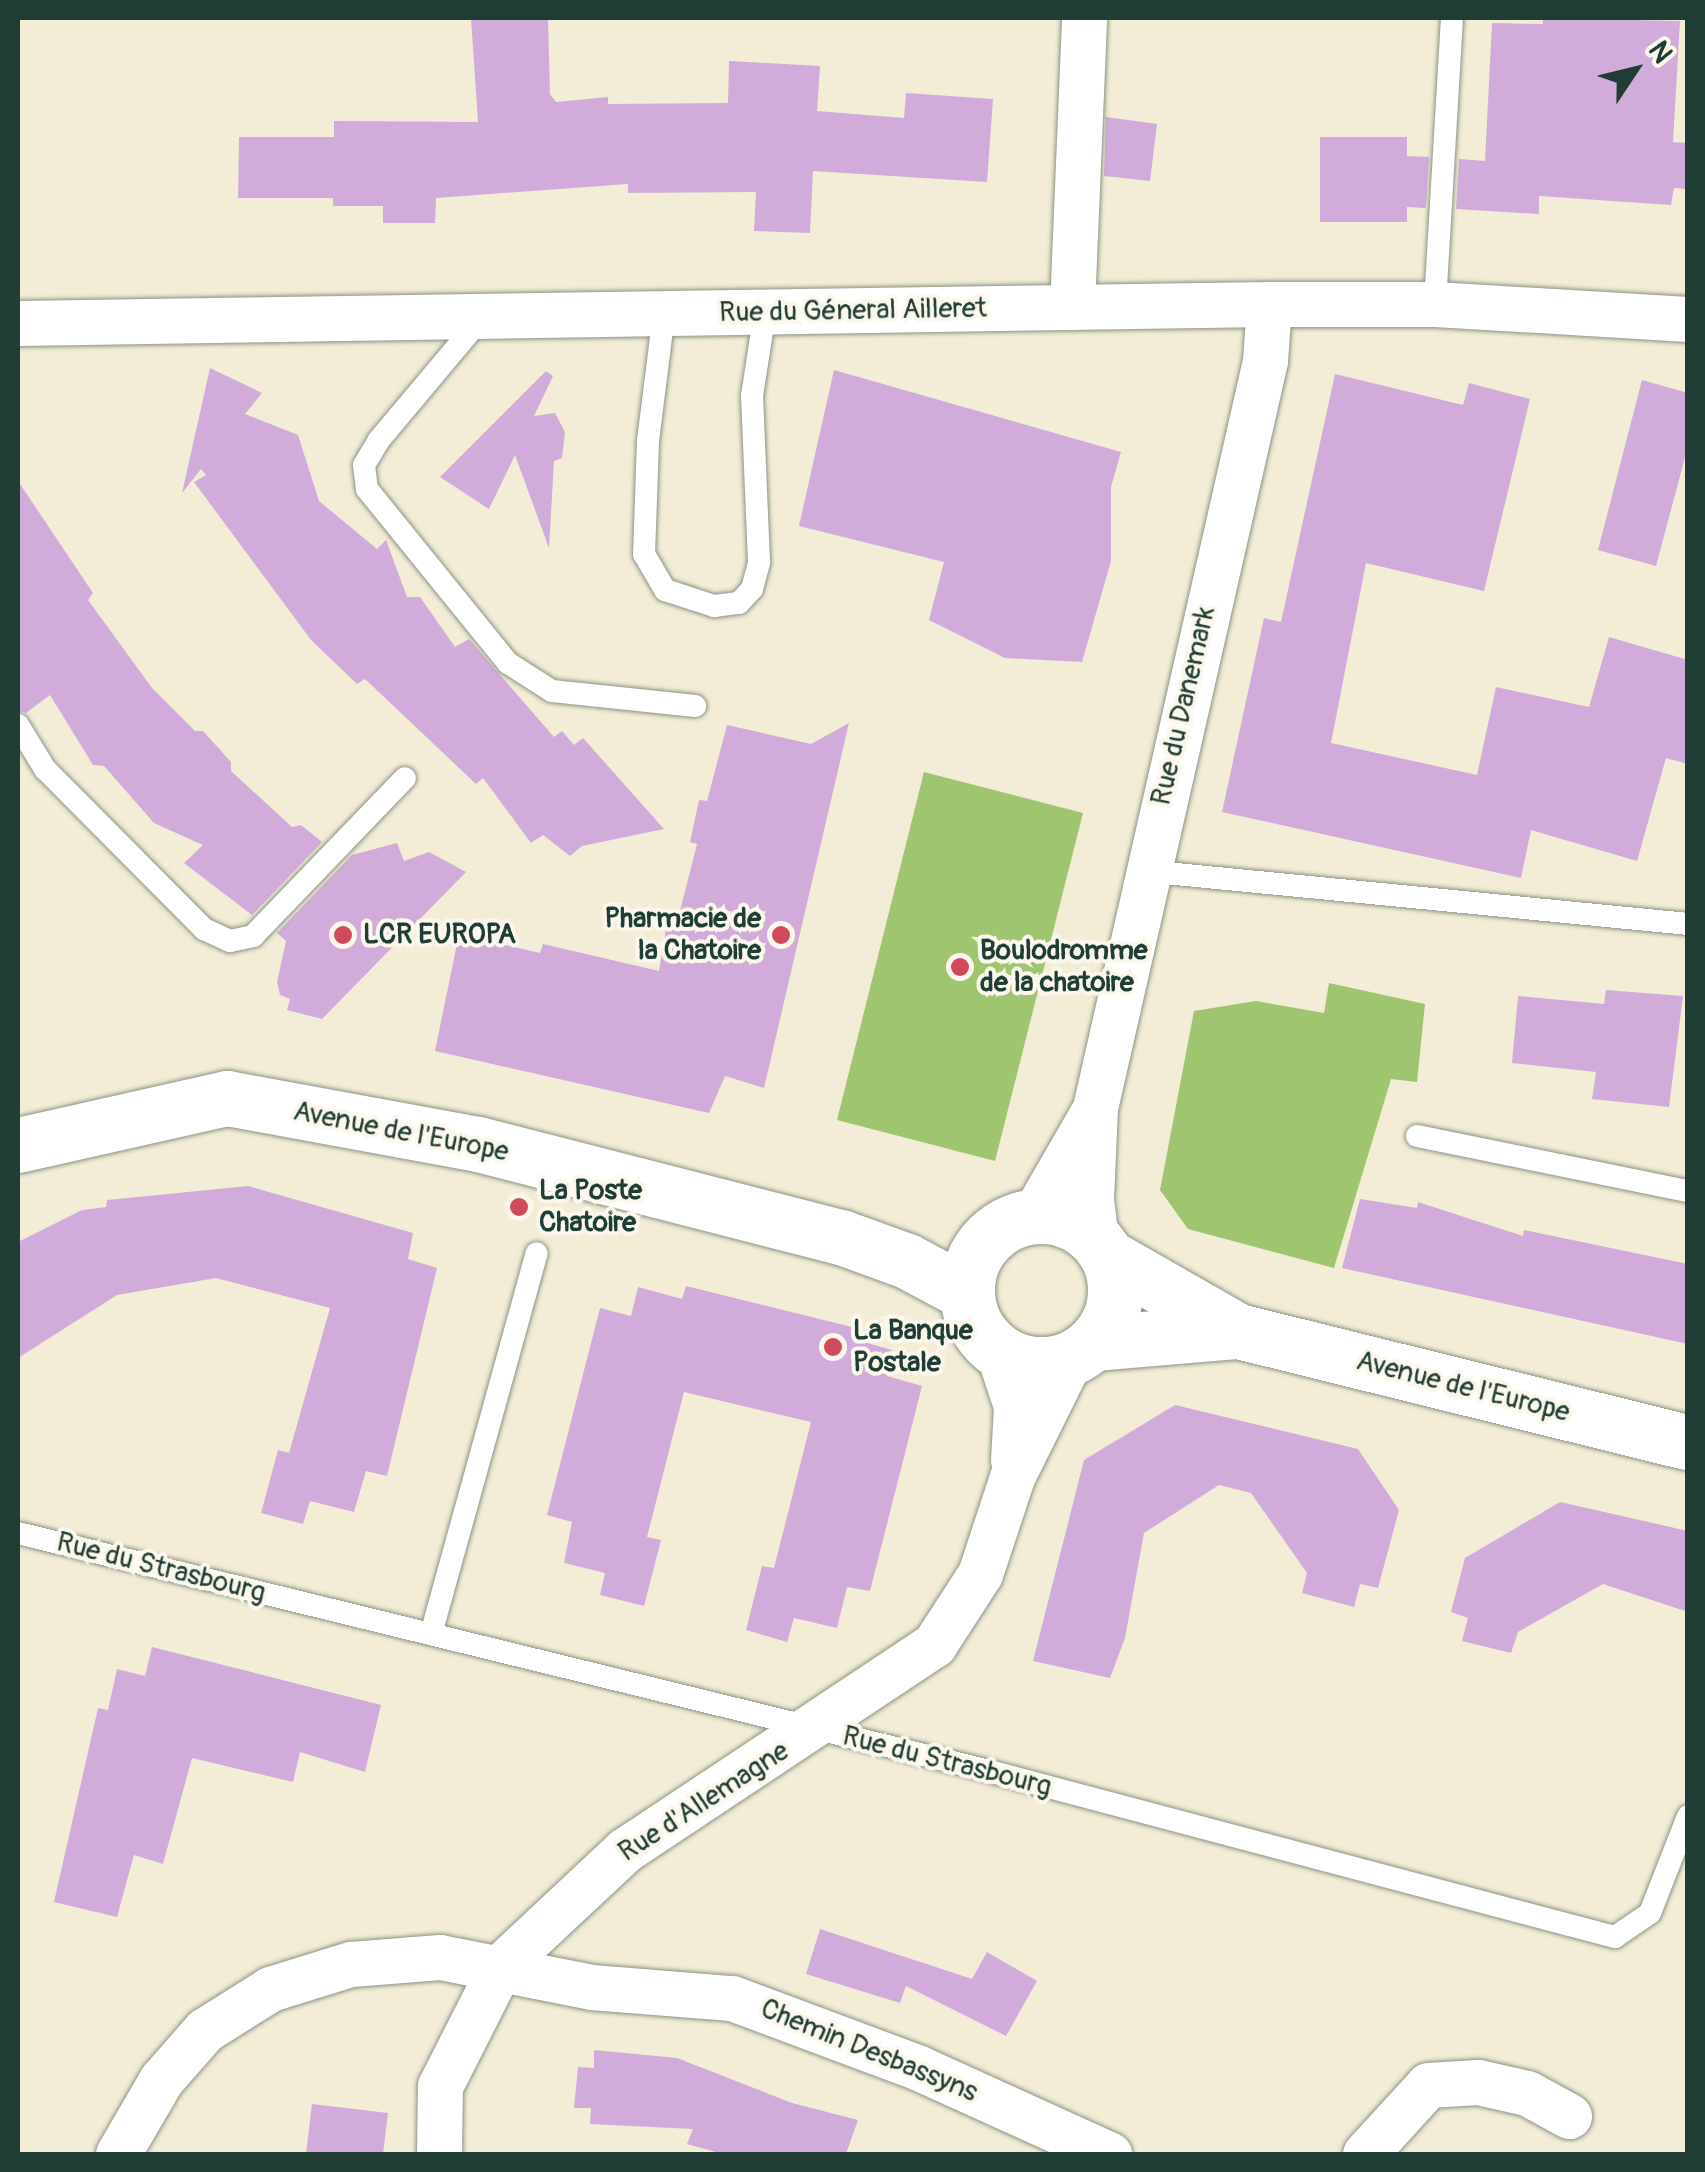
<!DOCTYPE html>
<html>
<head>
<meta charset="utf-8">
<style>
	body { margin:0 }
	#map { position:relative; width:1705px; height:2172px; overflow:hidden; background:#f3ecd6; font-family:Pangolin,sans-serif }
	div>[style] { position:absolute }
	.green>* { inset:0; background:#9fc570 }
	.building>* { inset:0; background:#d1acda }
	.roads { filter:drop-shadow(0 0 2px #899485) drop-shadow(0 0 2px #899485) }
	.lane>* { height:22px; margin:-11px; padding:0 11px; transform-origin:11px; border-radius:11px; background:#fff }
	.street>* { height:45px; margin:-22.5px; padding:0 22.5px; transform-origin:22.5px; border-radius:22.5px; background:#fff }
	.secondary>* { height:55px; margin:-27.5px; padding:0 27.5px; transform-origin:27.5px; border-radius:27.5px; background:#fff }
	.secondary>.ring { margin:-27.5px; padding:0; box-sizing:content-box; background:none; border:55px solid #fff; border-radius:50% }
	.dots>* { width:28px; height:28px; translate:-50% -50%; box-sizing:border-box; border:5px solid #fbf7ec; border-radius:50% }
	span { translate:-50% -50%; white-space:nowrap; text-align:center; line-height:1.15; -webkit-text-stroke:8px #fbf7ec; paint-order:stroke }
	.street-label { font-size:28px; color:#1f3d34 }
	.poi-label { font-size:28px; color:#1f3d34; font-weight:700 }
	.right { translate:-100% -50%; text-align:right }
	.left { translate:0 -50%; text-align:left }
	.frame { position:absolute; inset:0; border:20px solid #1f3d34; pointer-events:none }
	.north { position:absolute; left:1585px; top:20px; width:100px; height:100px; -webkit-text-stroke:8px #fbf7ec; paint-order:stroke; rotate:55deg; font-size:28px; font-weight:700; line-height:40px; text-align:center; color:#1f3d34 }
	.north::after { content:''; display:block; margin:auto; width:35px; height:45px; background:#1f3d34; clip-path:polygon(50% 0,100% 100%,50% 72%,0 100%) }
</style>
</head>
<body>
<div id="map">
	<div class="green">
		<i style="clip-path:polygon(924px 772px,1083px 813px,995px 1161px,837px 1120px)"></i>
		<i style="clip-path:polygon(1329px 983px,1425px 1004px,1417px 1082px,1391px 1079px,1334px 1268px,1188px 1229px,1160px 1190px,1194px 1011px,1256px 1001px,1324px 1013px)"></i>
	</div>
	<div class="building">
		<i style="clip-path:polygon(471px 18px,548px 18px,550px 94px,556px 102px,608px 97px,608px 104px,728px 103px,729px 61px,820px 66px,817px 111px,904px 118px,906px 93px,993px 99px,987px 182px,813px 171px,810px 233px,754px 231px,756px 192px,628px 193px,628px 184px,436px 198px,435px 223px,383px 223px,383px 206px,333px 206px,333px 198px,238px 198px,239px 137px,334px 137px,334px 121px,478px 122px)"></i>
		<i style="clip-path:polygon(1543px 18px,1680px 21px,1673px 142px,1688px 143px,1688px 189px,1674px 188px,1671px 205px,1539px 196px,1539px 214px,1456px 209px,1459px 159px,1485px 161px,1492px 23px,1543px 24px)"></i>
		<i style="clip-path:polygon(1106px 117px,1157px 124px,1150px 181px,1104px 176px)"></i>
		<i style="clip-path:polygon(1320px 137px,1407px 137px,1407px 156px,1429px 157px,1426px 208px,1407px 207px,1407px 222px,1320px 222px)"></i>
		<i style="clip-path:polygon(210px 368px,262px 393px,245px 414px,298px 435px,319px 501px,377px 549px,386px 540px,407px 597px,420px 597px,455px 647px,469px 639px,554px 737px,562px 731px,574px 745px,583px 738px,664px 829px,582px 846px,570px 856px,543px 835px,531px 843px,483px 778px,476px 784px,365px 679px,357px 684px,311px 640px,194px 482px,206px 475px,201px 469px,182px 493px)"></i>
		<i style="clip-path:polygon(834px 370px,1121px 452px,1111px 487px,1111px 561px,1082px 662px,1005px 658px,929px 620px,944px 562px,799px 526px)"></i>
		<i style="clip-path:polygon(546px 371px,553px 376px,534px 416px,555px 413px,565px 432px,562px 458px,554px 461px,549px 548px,515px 455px,489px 509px,440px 477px)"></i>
		<i style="clip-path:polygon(1335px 374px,1463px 405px,1469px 383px,1530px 399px,1484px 591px,1366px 563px,1331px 743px,1477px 775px,1496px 687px,1589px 707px,1609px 637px,1688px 660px,1688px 764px,1666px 758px,1637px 861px,1531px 830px,1521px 878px,1222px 812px,1264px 618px,1281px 622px)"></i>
		<i style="clip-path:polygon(1642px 380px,1688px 393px,1688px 446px,1656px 566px,1598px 550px)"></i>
		<i style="clip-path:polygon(18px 481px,93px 593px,88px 600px,152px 688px,195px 731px,203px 731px,231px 762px,231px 771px,292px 827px,301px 825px,322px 842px,252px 915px,184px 863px,203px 845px,154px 823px,104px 766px,93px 765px,50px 695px,26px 713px,18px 710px)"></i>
		<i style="clip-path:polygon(849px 723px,764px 1088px,725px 1076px,709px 1113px,435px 1051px,459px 934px,540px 953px,543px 944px,659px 971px,667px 923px,680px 911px,697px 844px,690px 842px,699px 800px,707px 801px,727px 725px,811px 744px)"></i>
		<i style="clip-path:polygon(397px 843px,404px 861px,429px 852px,466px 872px,322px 1019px,287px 1010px,290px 999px,280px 995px,277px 982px,286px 941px,277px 933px,352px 855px)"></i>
		<i style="clip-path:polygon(1606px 990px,1683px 996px,1669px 1107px,1592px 1099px,1596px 1072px,1512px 1063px,1518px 996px,1604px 1004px)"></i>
		<i style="clip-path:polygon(248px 1186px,413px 1233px,408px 1259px,437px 1268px,387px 1476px,366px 1471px,354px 1512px,310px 1501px,303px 1524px,261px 1513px,278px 1450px,289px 1453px,330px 1308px,216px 1278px,117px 1295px,18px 1358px,18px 1242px,82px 1210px,106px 1207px,107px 1200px)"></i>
		<i style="clip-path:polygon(1360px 1199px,1417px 1208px,1418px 1202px,1523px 1236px,1524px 1230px,1688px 1264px,1688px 1344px,1342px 1268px)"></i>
		<i style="clip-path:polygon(686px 1286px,856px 1328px,853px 1339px,892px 1350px,887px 1376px,922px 1386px,870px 1591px,847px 1587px,837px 1628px,794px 1618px,787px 1642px,746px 1630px,762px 1566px,774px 1568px,811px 1422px,684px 1392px,647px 1537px,661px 1540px,644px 1606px,600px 1595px,605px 1573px,564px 1563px,572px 1522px,547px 1515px,600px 1308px,631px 1316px,638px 1287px,682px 1299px)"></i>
		<i style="clip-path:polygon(1175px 1405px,1358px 1449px,1399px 1510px,1378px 1588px,1360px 1584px,1354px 1607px,1302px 1593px,1307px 1573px,1251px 1493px,1219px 1485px,1144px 1533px,1125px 1638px,1110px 1678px,1033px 1661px,1084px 1460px)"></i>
		<i style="clip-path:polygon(1560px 1502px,1688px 1531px,1688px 1612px,1603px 1584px,1518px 1632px,1511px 1653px,1462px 1641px,1468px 1618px,1451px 1612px,1465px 1558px)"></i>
		<i style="clip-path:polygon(152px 1647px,381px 1705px,365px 1772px,300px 1752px,293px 1782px,192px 1758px,163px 1864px,134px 1855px,117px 1917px,54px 1902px,98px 1708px,108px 1710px,117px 1669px,145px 1676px)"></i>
		<i style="clip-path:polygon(820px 1929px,972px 1979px,987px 1952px,1037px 1981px,1006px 2036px,906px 1986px,900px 2003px,806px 1974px)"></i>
		<i style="clip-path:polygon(594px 2050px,677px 2058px,792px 2103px,858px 2120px,846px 2154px,723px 2154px,687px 2144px,693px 2129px,590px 2124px,591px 2108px,574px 2108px,578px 2067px,594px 2068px)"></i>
		<i style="clip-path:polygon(312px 2104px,388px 2113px,383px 2154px,306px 2154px)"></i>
	</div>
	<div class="roads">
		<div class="lane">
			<i style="left:1435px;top:304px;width:287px;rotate:-86.6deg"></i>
			<i style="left:664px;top:314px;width:128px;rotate:97.2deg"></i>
			<i style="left:648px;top:441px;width:113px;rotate:92deg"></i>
			<i style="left:644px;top:554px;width:42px;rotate:59.7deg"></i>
			<i style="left:665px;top:590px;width:52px;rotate:18.1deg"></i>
			<i style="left:714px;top:606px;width:25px;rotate:-7deg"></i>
			<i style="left:739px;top:603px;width:19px;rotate:-47deg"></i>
			<i style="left:752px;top:589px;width:28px;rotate:-75deg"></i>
			<i style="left:759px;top:562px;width:166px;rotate:-92.4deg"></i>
			<i style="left:752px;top:396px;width:85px;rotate:-81.2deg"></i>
			<i style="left:483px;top:316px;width:162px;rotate:130deg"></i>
			<i style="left:379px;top:440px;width:29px;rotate:121deg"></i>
			<i style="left:364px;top:465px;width:24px;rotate:83deg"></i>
			<i style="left:367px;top:489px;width:224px;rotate:51deg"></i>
			<i style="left:508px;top:663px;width:52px;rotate:32.5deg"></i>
			<i style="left:552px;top:691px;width:144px;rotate:6deg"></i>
			<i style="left:18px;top:725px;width:52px;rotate:58.5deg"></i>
			<i style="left:45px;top:769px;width:226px;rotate:45.2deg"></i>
			<i style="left:204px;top:929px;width:29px;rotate:25deg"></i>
			<i style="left:230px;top:941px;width:24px;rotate:-12deg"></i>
			<i style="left:253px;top:936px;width:219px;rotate:-46.1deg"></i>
			<i style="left:1145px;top:871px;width:546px;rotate:5.57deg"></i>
			<i style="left:1417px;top:1136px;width:277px;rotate:11.5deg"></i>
			<i style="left:18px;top:1533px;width:996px;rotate:13.77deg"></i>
			<i style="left:985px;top:1770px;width:652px;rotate:14.85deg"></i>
			<i style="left:1615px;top:1937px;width:42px;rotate:-34.4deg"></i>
			<i style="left:1650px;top:1913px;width:104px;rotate:-68.6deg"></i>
			<i style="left:431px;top:1634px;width:395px;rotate:-74.5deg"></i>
		</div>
		<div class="street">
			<i style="left:1072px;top:307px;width:289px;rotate:-87.6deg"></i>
			<i style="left:18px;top:323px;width:1251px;rotate:-0.87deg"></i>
			<i style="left:1269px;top:304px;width:166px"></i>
			<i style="left:1435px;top:304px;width:253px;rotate:3.4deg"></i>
			<i style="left:1033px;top:1216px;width:118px;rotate:-60deg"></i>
			<i style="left:1096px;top:1241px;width:42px;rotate:-96.8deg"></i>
			<i style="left:1091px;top:1199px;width:91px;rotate:-87.5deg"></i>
			<i style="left:1095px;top:1108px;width:766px;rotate:-77.18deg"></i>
			<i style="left:1265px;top:361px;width:57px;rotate:-86deg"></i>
			<i style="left:997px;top:1349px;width:60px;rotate:71.6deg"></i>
			<i style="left:1016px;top:1406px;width:54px;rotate:93.2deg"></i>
			<i style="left:118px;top:2154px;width:86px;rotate:-59.8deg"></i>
			<i style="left:161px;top:2080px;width:67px;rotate:-48.7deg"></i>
			<i style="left:205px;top:2030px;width:77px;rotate:-32.2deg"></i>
			<i style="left:270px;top:1989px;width:85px;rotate:-17.2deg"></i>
			<i style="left:351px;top:1964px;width:89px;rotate:-4.5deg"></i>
			<i style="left:440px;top:1957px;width:154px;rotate:11.2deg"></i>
			<i style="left:591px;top:1987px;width:141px;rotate:4.5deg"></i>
			<i style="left:732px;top:1998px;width:200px;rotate:20.5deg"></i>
			<i style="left:919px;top:2068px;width:209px;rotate:24.4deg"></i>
			<i style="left:439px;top:2154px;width:68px;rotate:-89.2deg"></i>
			<i style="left:440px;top:2086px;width:135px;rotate:-63.1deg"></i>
			<i style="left:501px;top:1966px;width:170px;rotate:-43.1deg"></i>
			<i style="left:625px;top:1850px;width:371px;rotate:-33.6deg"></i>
			<i style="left:934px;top:1645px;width:85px;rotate:-57.1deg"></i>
			<i style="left:980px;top:1574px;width:102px;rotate:-71.7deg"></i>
			<i style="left:1012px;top:1477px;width:133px;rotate:-63.6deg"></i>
			<i style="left:1365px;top:2154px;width:93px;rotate:-47.6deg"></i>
			<i style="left:1428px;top:2085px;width:50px;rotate:-3.4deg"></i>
			<i style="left:1478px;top:2082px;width:50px;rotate:12.7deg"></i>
			<i style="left:1527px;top:2093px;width:48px;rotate:28.7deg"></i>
		</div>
		<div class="secondary">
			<i style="left:18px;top:1145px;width:214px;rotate:-12.7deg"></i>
			<i style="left:227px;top:1098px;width:255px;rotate:10.4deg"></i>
			<i style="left:478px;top:1144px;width:375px;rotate:14.4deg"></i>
			<i style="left:841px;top:1237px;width:70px;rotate:20deg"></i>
			<i style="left:907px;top:1261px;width:68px;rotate:28.1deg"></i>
			<i class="ring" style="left:967px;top:1216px;width:93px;height:93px"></i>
			<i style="left:1107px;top:1256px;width:151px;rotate:29.8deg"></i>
			<i style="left:1238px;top:1331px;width:463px;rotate:13.9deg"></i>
			<i style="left:1094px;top:1343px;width:144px;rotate:-4.8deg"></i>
		</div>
	</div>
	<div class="dots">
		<i style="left:343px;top:935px;background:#d1495b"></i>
		<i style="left:781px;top:935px;background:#d1495b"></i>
		<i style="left:960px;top:967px;background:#d1495b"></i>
		<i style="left:519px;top:1207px;background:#d1495b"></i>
		<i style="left:833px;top:1347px;background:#d1495b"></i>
	</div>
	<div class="street-label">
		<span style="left:853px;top:311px;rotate:-1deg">Rue du Géneral Ailleret</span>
		<span style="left:1184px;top:706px;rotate:-77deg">Rue du Danemark</span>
		<span style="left:401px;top:1132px;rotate:11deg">Avenue de l'Europe</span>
		<span style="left:1463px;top:1387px;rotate:14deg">Avenue de l'Europe</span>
		<span style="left:161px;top:1568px;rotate:14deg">Rue du Strasbourg</span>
		<span style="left:947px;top:1762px;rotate:14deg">Rue du Strasbourg</span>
		<span style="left:704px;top:1802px;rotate:-33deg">Rue d'Allemagne</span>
		<span style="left:869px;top:2051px;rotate:22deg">Chemin Desbassyns</span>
	</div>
	<div class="poi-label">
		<span class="right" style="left:761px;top:935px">Pharmacie de<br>la Chatoire</span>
		<span class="left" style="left:363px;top:935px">LCR EUROPA</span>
		<span class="left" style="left:980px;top:967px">Boulodromme<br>de la chatoire</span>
		<span class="left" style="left:539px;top:1207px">La Poste<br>Chatoire</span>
		<span class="left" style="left:853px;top:1347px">La Banque<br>Postale</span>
	</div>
	<div class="frame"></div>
	<div class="north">N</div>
</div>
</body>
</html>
